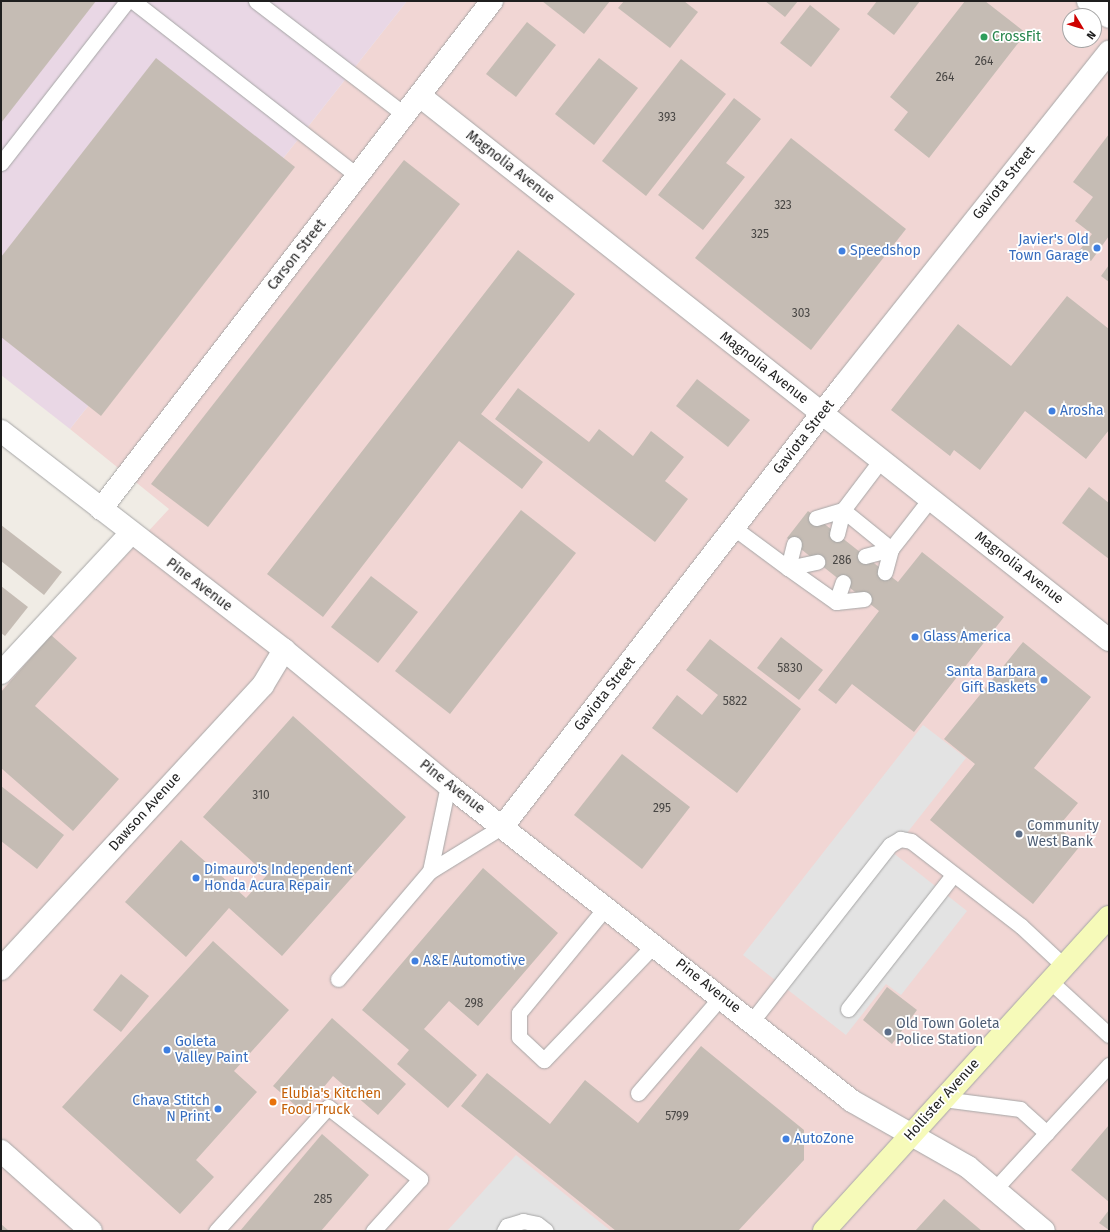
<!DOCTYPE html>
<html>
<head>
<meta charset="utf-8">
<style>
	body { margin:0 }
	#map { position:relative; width:1110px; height:1232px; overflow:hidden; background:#f0ece5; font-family:"Fira Sans",sans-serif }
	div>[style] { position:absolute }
	.commercial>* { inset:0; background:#f1d6d4 }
	.industrial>* { inset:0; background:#e9d7e5 }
	.parking>* { inset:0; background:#e3e3e3 }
	.building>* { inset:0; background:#c5bcb4 }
	.roads { filter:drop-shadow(0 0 1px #a6a6a6) drop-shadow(0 0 1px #a6a6a6) }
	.lane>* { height:15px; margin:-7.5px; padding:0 7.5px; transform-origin:7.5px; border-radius:7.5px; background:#fff }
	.street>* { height:22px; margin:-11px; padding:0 11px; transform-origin:11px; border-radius:11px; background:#fff }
	.secondary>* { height:22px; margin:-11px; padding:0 11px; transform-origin:11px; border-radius:11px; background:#f6fab9 }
	.dots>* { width:11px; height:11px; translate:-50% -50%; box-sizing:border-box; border:2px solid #fff; border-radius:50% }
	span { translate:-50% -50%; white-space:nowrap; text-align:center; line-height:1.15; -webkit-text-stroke:3.5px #fff; paint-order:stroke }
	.number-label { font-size:12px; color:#484644 }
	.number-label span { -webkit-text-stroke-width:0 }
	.leisure-label { font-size:14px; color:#27864d }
	.left { translate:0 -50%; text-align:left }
	.street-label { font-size:14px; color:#1f1f1f }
	.shop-label { font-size:14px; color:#366cbe }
	.right { translate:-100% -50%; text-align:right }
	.service-label { font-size:14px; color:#4e5e75 }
	.food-label { font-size:14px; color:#c56008 }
	.frame { position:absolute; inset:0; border:2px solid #1f1f1f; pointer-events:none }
	.north { position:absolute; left:1062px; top:8px; width:40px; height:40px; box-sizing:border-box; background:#fff; border:1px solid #a5a5a5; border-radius:50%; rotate:128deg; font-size:11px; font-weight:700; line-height:16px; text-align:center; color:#1f1f1f }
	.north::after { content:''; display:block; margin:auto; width:14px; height:18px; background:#ce0100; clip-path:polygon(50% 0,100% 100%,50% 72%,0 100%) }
</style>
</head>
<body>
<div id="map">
	<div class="commercial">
		<i style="clip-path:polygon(evenodd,407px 1px,1109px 1px,1109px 1231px,1px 1231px,1px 690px,169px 509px,70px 429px,407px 1px,1070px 16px,1094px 16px,1094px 40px,1070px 40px,1070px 16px)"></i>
	</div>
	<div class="industrial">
		<i style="clip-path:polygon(1px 1px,407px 1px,70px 429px,1px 375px)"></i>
	</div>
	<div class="parking">
		<i style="clip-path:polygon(923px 725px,966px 758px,892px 852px,967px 911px,901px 995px,886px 984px,846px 1035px,743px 955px)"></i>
		<i style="clip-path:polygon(516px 1155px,611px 1231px,447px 1231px)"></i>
	</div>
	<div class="building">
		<i style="clip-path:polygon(1px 1px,96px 1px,1px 123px)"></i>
		<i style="clip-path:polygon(542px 1px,610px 1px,584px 34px)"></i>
		<i style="clip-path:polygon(624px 1px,684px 1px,698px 12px,670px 48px,618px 8px)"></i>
		<i style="clip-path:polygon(765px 1px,798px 1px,785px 17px)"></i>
		<i style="clip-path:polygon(877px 1px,920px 1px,894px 35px,867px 14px)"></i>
		<i style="clip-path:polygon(965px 1px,985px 1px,1026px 33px,929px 158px,894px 130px,908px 112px,890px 97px)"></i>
		<i style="clip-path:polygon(810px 5px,840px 29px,811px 67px,780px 43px)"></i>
		<i style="clip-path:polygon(527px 22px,556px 45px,516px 97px,486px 74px)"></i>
		<i style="clip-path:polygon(156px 58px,295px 167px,101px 416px,1px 337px,1px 257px)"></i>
		<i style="clip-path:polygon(599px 58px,638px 88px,594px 145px,555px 114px)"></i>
		<i style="clip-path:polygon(681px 59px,726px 94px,646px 196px,602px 161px)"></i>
		<i style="clip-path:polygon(734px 98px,761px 119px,726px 163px,745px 177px,703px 230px,658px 195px)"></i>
		<i style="clip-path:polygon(1109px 134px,1109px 236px,1091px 261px,1078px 252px,1092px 234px,1075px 221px,1093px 197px,1073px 182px)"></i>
		<i style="clip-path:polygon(791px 138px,906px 229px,811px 350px,695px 258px)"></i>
		<i style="clip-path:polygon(404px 160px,460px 204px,208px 527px,151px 484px)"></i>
		<i style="clip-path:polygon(518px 250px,575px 294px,481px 414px,543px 462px,522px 489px,459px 441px,323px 617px,267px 574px)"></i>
		<i style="clip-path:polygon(1109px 265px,1109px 282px,1101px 276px)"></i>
		<i style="clip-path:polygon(1067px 296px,1109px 329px,1109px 430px,1086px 459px,1025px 411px,980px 470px,954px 450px,950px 456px,891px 410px,958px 324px,1011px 366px)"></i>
		<i style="clip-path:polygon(697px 379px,750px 420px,728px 447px,676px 406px)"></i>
		<i style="clip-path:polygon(518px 388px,589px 442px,599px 429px,633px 456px,651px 431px,684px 457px,665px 481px,688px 499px,655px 542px,495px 419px)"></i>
		<i style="clip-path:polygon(1089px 487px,1109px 503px,1109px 559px,1062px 523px)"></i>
		<i style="clip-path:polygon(521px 510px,576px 553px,450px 714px,395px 671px)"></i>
		<i style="clip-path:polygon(808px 511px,898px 582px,922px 552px,1004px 617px,914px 732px,852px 684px,836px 704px,818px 690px,879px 611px,787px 538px)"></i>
		<i style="clip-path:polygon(1px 525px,62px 572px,44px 595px,1px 561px)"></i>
		<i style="clip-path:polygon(371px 576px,418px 612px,378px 663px,331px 627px)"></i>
		<i style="clip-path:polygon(1px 586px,28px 607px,5px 636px,1px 633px)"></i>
		<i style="clip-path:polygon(51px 635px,77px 658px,35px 706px,119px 779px,73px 831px,1px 768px,1px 692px)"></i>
		<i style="clip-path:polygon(781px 637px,823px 670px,799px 700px,757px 668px)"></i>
		<i style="clip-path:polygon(710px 639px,801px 709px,737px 793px,652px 728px,677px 695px,702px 715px,718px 695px,686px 670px)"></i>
		<i style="clip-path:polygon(1023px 642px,1091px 697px,1034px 768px,1078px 803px,1058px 827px,1080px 846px,1033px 904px,930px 820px,975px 764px,944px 739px)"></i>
		<i style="clip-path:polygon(293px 716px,406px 817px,282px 956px,229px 908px,186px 957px,125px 902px,181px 840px,246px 898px,267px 875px,203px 817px)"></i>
		<i style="clip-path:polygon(622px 754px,690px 807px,642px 869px,574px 815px)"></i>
		<i style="clip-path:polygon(1px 786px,64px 835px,37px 869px,1px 841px)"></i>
		<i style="clip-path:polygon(483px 868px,558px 933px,478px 1026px,449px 1001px,424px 1029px,477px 1075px,448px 1108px,397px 1064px,409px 1050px,362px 1010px)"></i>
		<i style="clip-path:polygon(213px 941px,289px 1010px,234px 1071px,257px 1092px,196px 1160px,214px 1177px,180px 1214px,62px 1107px)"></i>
		<i style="clip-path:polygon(121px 974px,149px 996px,121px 1032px,93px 1010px)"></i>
		<i style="clip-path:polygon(887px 987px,917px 1010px,892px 1044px,863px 1020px)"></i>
		<i style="clip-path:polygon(332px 1018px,406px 1084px,378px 1115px,333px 1076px,303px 1112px,273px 1086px)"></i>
		<i style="clip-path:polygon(701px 1046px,804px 1130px,804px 1160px,738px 1231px,616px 1231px,461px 1106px,487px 1073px,550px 1124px,585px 1080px,638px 1123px)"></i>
		<i style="clip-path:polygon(1109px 1125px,1109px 1202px,1071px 1170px)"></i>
		<i style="clip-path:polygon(322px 1134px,369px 1175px,321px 1231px,240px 1231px)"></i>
		<i style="clip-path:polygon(944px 1199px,982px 1231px,915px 1231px)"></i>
		<i style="clip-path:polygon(1109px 1210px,1109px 1230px,1099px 1223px)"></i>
		<i style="clip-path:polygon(1px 1224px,9px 1231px,1px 1231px)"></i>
	</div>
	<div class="roads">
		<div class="lane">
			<i style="left:133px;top:1px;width:285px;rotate:37.9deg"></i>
			<i style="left:256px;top:1px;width:188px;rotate:37.4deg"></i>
			<i style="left:1px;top:163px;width:205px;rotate:-52.1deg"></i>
			<i style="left:816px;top:518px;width:28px;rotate:-17deg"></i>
			<i style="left:843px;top:510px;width:62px;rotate:39.1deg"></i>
			<i style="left:891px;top:549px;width:63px;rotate:-52deg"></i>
			<i style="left:734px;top:528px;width:67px;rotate:36.5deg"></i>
			<i style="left:788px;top:568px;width:30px;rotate:-12deg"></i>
			<i style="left:837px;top:534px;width:25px;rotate:-76deg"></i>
			<i style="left:843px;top:510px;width:63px;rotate:-52.8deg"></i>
			<i style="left:794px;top:544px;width:25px;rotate:104deg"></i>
			<i style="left:788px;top:568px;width:59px;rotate:35.3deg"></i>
			<i style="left:836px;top:602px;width:28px;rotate:-6deg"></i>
			<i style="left:865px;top:556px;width:27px;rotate:-15deg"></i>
			<i style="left:891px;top:549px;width:24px;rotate:105deg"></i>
			<i style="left:836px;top:602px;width:21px;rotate:-71deg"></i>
			<i style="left:448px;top:785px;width:88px;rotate:101.8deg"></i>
			<i style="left:430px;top:871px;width:86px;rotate:-31.7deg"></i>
			<i style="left:606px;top:907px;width:137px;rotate:129.4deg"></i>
			<i style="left:519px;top:1013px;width:24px;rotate:90deg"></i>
			<i style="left:519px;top:1037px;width:34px;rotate:43deg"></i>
			<i style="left:544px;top:1060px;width:159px;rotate:-46.3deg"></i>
			<i style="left:338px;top:979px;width:142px;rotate:-49.6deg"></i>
			<i style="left:1050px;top:981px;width:80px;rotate:42.5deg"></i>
			<i style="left:848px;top:1009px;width:170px;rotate:-51.9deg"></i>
			<i style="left:752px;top:1021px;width:224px;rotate:-51.9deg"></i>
			<i style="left:890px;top:845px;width:12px;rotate:-31deg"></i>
			<i style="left:900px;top:839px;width:11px;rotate:10deg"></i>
			<i style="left:911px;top:841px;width:139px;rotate:37.7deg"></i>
			<i style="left:1021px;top:926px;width:59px;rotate:42.9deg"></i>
			<i style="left:638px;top:1093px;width:127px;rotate:-49.2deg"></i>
			<i style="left:943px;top:1099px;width:78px;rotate:7.4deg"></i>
			<i style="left:1020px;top:1109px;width:36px;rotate:42deg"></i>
			<i style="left:994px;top:1190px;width:170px;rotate:-47.4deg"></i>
			<i style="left:216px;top:1231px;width:167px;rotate:-47.9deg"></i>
			<i style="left:328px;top:1107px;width:117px;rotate:38deg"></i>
			<i style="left:420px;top:1179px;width:70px;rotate:132.1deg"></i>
			<i style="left:504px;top:1231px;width:6px;rotate:-59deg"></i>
			<i style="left:507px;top:1226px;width:17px;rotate:-17deg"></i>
			<i style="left:523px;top:1221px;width:14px;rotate:12deg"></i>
			<i style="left:537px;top:1224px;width:11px;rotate:38deg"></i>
		</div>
		<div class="street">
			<i style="left:1088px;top:1px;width:26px;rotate:37deg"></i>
			<i style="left:420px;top:96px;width:878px;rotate:38.29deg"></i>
			<i style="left:1px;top:431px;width:358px;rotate:37.7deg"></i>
			<i style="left:284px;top:650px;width:212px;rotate:39.5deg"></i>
			<i style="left:448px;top:785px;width:513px;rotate:38.03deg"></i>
			<i style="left:852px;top:1101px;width:133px;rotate:29.6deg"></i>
			<i style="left:968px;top:1167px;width:99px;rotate:40.1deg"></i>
			<i style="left:101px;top:509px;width:641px;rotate:-52.42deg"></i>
			<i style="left:1px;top:673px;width:191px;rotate:-47.1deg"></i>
			<i style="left:503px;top:826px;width:557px;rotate:-52.29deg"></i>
			<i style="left:844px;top:385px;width:426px;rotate:-51.5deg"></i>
			<i style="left:1px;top:969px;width:386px;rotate:-47.3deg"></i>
			<i style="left:263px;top:685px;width:41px;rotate:-59deg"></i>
			<i style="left:1px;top:1151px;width:120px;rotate:41.6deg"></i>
		</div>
		<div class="secondary">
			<i style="left:824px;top:1231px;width:424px;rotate:-47.8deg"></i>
		</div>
	</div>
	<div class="dots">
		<i style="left:984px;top:37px;background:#2e9e5b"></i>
		<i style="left:1097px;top:248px;background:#3f7fe0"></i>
		<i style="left:842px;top:251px;background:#3f7fe0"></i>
		<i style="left:1052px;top:411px;background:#3f7fe0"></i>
		<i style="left:915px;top:637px;background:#3f7fe0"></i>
		<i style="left:1044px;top:680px;background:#3f7fe0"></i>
		<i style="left:1019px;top:834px;background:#5c6f8a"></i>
		<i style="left:196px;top:878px;background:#3f7fe0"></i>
		<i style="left:415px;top:961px;background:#3f7fe0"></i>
		<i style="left:888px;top:1032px;background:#5c6f8a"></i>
		<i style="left:167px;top:1050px;background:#3f7fe0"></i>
		<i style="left:273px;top:1102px;background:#e8710a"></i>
		<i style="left:218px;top:1109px;background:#3f7fe0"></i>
		<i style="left:786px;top:1139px;background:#3f7fe0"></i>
	</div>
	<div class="number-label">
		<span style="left:984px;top:62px">264</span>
		<span style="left:945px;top:78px">264</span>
		<span style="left:667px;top:118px">393</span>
		<span style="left:783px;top:206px">323</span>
		<span style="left:760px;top:235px">325</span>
		<span style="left:801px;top:314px">303</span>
		<span style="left:842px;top:561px">286</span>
		<span style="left:790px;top:669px">5830</span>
		<span style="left:735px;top:702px">5822</span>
		<span style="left:261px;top:796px">310</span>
		<span style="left:662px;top:809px">295</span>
		<span style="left:474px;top:1004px">298</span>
		<span style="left:677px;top:1117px">5799</span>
		<span style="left:323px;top:1200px">285</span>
	</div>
	<div class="leisure-label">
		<span class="left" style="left:992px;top:37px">CrossFit</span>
	</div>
	<div class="street-label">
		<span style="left:510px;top:167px;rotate:38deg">Magnolia Avenue</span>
		<span style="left:1004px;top:183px;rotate:-51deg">Gaviota Street</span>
		<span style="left:297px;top:255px;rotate:-52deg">Carson Street</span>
		<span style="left:764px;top:368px;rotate:38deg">Magnolia Avenue</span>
		<span style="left:804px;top:437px;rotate:-52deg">Gaviota Street</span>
		<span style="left:1019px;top:568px;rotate:38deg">Magnolia Avenue</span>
		<span style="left:199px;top:585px;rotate:37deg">Pine Avenue</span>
		<span style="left:605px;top:694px;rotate:-52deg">Gaviota Street</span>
		<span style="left:452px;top:787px;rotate:38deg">Pine Avenue</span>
		<span style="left:145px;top:812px;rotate:-48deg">Dawson Avenue</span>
		<span style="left:708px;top:986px;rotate:38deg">Pine Avenue</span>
		<span style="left:942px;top:1100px;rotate:-48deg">Hollister Avenue</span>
	</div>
	<div class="shop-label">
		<span class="right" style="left:1089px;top:248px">Javier's Old<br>Town Garage</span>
		<span class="left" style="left:850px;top:251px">Speedshop</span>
		<span class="left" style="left:1060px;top:411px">Arosha</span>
		<span class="left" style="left:923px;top:637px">Glass America</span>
		<span class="right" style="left:1036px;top:680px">Santa Barbara<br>Gift Baskets</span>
		<span class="left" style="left:204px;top:878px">Dimauro's Independent<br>Honda Acura Repair</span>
		<span class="left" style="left:423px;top:961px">A&amp;E Automotive</span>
		<span class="left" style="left:175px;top:1050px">Goleta<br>Valley Paint</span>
		<span class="right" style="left:210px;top:1109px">Chava Stitch<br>N Print</span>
		<span class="left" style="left:794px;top:1139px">AutoZone</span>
	</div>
	<div class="service-label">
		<span class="left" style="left:1027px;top:834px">Community<br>West Bank</span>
		<span class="left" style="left:896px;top:1032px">Old Town Goleta<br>Police Station</span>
	</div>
	<div class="food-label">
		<span class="left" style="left:281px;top:1102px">Elubia's Kitchen<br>Food Truck</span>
	</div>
	<div class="frame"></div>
	<div class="north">N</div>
</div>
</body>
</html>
